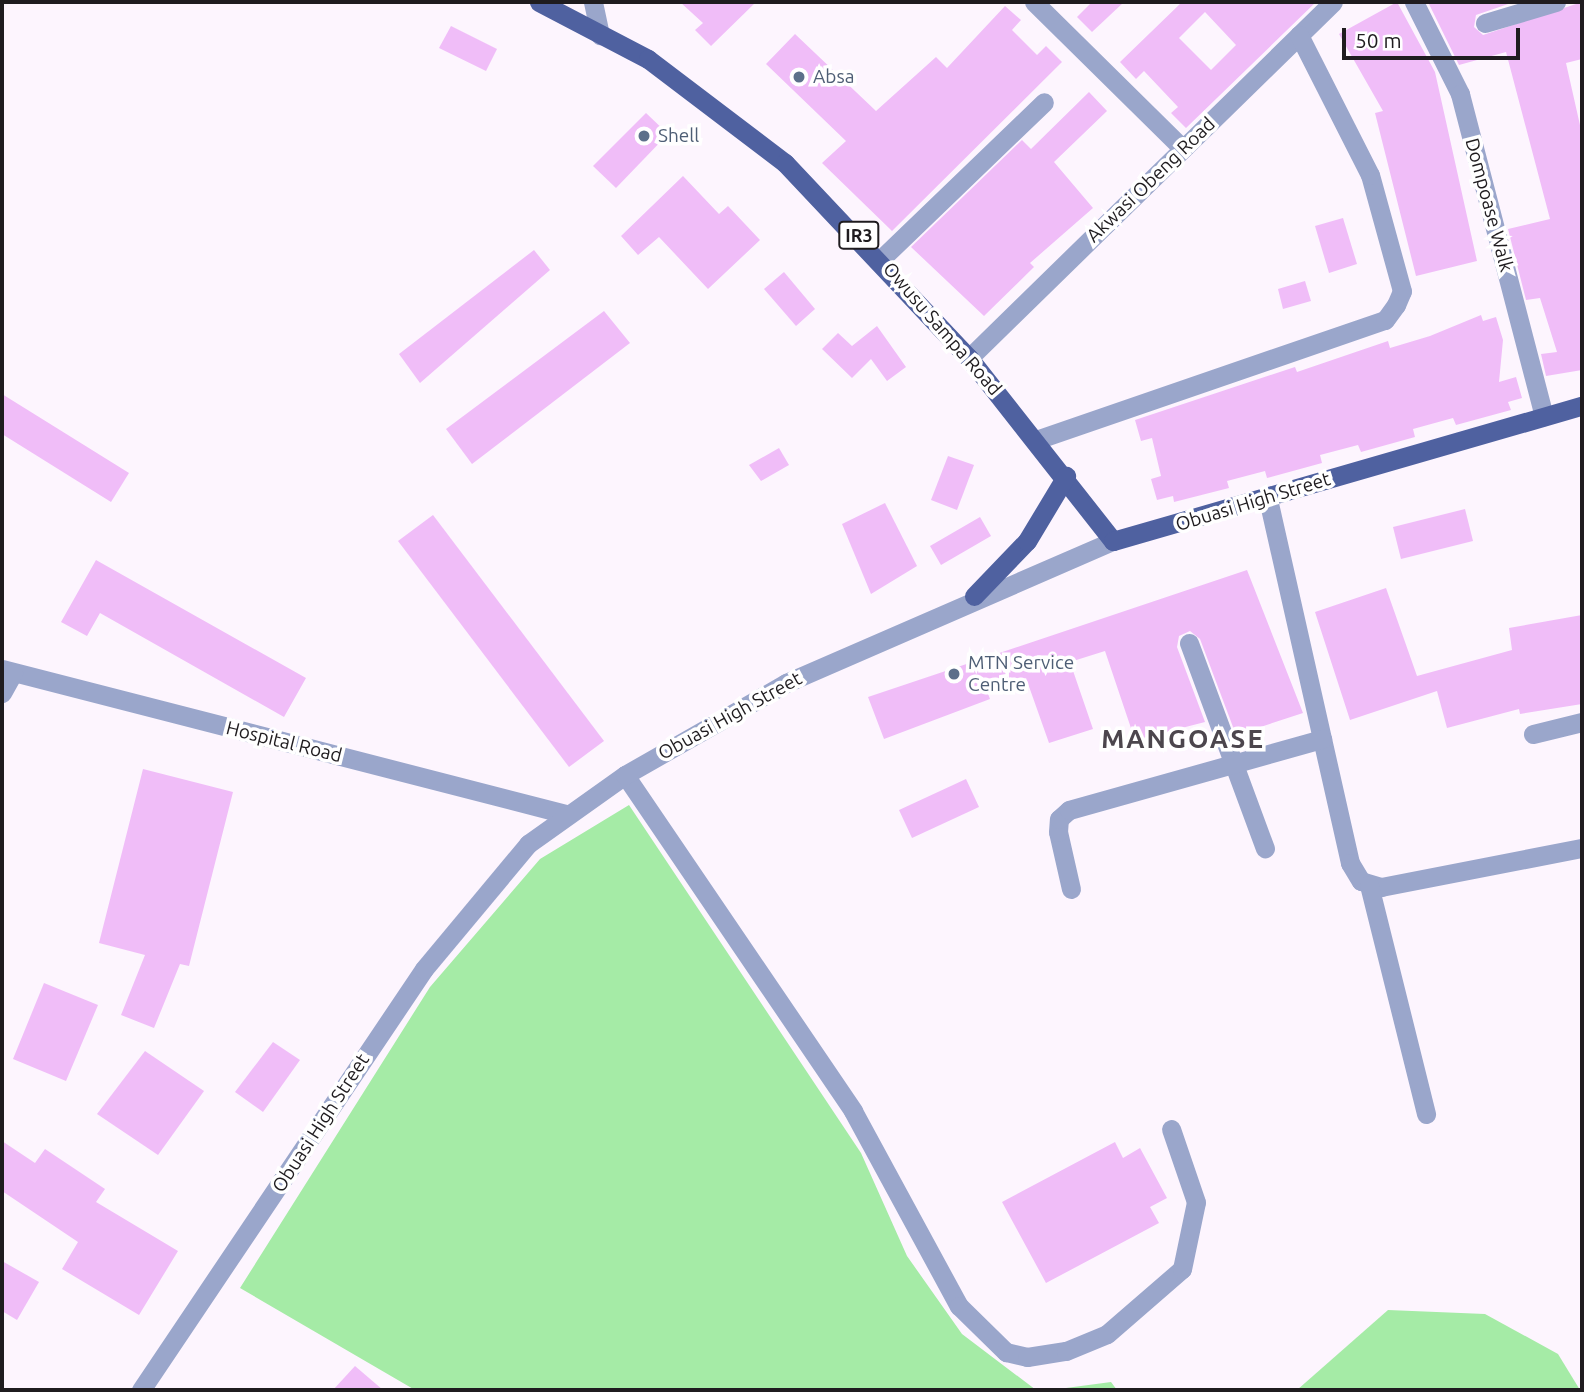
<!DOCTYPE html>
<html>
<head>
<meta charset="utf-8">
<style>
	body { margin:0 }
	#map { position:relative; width:1584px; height:1392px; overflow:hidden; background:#fdf5fe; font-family:Ubuntu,sans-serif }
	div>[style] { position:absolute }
	.green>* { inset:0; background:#a5eba6 }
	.building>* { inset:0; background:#f0bdf8 }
	.minor>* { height:19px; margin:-9.5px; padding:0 9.5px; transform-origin:9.5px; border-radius:9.5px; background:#9aa6cb }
	.tertiary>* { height:19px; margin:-9.5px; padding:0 9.5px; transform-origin:9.5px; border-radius:9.5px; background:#9aa6cb }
	.primary>* { height:19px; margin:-9.5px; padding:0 9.5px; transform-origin:9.5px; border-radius:9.5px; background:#4f61a0 }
	.dots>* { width:19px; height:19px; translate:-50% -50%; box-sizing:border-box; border:4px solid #fff; border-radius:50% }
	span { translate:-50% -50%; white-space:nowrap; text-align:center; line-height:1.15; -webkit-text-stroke:7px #fff; paint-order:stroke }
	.shield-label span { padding:2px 5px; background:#fff; border:2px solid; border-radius:5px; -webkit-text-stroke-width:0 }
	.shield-label { font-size:18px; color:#1f1c1f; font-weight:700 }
	.service-label { font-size:19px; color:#4e5e75 }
	.left { translate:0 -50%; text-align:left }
	.street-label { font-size:19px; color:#1f1c1f }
	.district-label { font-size:26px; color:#4c464d; font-weight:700; letter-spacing:2px }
	.frame { position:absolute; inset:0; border:4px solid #1f1c1f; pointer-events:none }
	.scale { position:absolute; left:1342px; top:28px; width:178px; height:32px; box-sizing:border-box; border:4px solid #1f1c1f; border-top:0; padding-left:9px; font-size:21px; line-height:24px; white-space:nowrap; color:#1f1c1f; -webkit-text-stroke:5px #fff; paint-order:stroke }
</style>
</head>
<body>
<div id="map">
	<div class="green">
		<i style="clip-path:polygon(629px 805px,861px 1153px,907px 1256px,962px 1334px,1036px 1390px,415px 1390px,240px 1288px,430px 987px,540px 859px)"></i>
		<i style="clip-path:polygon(1388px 1310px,1485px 1314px,1558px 1354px,1580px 1390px,1297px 1390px)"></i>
		<i style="clip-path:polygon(1111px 1382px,1117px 1390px,1051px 1390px)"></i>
	</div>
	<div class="building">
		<i style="clip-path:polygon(680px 2px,756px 2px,711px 46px,695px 30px,703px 23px)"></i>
		<i style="clip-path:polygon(1092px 2px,1124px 2px,1092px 32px,1077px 17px)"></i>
		<i style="clip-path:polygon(evenodd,1182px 2px,1316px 2px,1186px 128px,1171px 113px,1178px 107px,1144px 71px,1136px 79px,1120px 62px,1182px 2px,1205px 12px,1236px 45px,1211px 70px,1179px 38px,1205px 12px)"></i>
		<i style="clip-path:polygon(1397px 2px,1435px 72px,1477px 261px,1416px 276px,1375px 113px,1383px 111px,1339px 34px)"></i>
		<i style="clip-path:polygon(1428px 2px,1514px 2px,1476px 15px,1474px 27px,1483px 35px,1582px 2px,1582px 59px,1566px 63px,1582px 134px,1582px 370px,1546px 376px,1541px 354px,1557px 352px,1540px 298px,1526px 300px,1508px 229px,1550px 219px,1506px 52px,1459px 65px)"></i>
		<i style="clip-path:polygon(1005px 6px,1021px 20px,1012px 30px,1037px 55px,1046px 46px,1062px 62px,892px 231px,822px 163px,846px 141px,766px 64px,795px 34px,876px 111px,936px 57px,947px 68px)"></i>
		<i style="clip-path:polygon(451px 26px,497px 49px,486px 71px,439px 48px)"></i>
		<i style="clip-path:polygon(1089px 92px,1107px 111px,1054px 162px,1093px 208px,1030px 263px,1034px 267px,984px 316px,911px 247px,1022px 140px,1031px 149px)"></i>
		<i style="clip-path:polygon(646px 113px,668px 134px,616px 188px,593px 166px)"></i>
		<i style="clip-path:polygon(683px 176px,719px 214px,728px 206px,760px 240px,708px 289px,659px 237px,638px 255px,621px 236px)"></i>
		<i style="clip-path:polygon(1343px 218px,1357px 264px,1329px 273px,1315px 226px)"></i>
		<i style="clip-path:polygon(534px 250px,550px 270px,420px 383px,399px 354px)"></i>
		<i style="clip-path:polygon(784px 272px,815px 309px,796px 326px,764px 289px)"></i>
		<i style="clip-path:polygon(1305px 281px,1311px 301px,1283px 309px,1278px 289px)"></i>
		<i style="clip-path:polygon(604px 311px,630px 343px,472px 464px,446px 429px)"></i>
		<i style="clip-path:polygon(1481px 315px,1483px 321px,1496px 317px,1503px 340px,1499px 382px,1516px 377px,1522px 398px,1508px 402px,1511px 410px,1456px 425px,1453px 418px,1413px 429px,1415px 437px,1361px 452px,1358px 445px,1320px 455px,1322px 463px,1267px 478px,1265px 471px,1227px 481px,1229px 488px,1174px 502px,1173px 496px,1157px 500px,1151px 479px,1161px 476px,1152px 438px,1141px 441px,1135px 420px,1295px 367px,1297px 372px,1388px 341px,1390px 348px,1430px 336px)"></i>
		<i style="clip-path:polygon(877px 326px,906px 367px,887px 381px,871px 359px,852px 378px,822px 349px,838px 333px,852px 346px)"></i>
		<i style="clip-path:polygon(2px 394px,129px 473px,111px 502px,2px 434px)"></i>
		<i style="clip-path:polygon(779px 448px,789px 465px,761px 481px,749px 465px)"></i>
		<i style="clip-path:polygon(948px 456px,974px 465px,957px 510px,931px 500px)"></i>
		<i style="clip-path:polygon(885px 503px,917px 566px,871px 594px,842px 524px)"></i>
		<i style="clip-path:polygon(1465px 509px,1473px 541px,1401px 559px,1393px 527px)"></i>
		<i style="clip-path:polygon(433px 515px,604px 741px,569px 767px,398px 541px)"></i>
		<i style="clip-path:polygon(980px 517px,991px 536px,941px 565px,930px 546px)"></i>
		<i style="clip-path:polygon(96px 560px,306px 678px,284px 717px,100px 613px,87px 636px,61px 622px)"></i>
		<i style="clip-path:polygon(1247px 570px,1303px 713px,1236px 735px,1200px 639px,1190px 631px,1179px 636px,1177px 647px,1205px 722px,1135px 740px,1105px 651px,1070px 662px,1093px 729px,1049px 743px,1026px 678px,987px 691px,990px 699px,884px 739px,868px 697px)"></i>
		<i style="clip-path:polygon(1386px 588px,1417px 676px,1512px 650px,1509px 628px,1582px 615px,1582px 704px,1520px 714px,1519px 709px,1447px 728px,1437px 691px,1350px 720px,1315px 612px)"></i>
		<i style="clip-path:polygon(143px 769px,233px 792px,189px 966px,180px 964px,154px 1028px,121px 1015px,145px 955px,99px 943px)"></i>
		<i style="clip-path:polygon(966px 779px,979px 807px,912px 838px,899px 810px)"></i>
		<i style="clip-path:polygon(44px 983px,98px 1005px,66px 1081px,13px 1059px)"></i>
		<i style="clip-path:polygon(273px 1042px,300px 1060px,263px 1112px,235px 1092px)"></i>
		<i style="clip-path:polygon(145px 1051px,204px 1091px,158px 1155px,97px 1114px)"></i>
		<i style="clip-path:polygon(2px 1141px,35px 1163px,45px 1149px,105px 1189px,96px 1202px,178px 1251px,139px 1315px,62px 1269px,78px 1242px,2px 1191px)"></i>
		<i style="clip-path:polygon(1115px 1142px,1123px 1158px,1140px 1148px,1167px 1198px,1150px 1207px,1159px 1223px,1046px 1283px,1002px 1202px)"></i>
		<i style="clip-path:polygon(2px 1261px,39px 1282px,17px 1320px,2px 1311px)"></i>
		<i style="clip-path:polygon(355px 1366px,383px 1390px,333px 1390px)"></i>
	</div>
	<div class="minor">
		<i style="left:593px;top:2px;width:34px;rotate:78deg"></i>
		<i style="left:1034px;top:2px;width:209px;rotate:44.6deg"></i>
		<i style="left:1414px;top:2px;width:103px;rotate:63.4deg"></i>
		<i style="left:1460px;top:94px;width:333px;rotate:75.4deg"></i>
		<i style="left:1485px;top:23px;width:74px;rotate:-16.5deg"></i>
		<i style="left:881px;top:259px;width:226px;rotate:-43.9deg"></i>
		<i style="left:969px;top:358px;width:509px;rotate:-44.36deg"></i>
		<i style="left:1036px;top:440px;width:369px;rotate:-19deg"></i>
		<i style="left:1385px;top:320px;width:19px;rotate:-54deg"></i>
		<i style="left:1396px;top:305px;width:15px;rotate:-67deg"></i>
		<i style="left:1402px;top:291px;width:120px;rotate:-105.4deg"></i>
		<i style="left:1370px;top:175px;width:157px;rotate:-116.9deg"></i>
		<i style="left:1268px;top:499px;width:373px;rotate:77.3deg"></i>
		<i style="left:1350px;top:863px;width:21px;rotate:59deg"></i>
		<i style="left:1361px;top:881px;width:21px;rotate:17deg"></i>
		<i style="left:1381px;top:887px;width:205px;rotate:-11deg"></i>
		<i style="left:1189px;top:643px;width:219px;rotate:69.7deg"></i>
		<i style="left:2px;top:669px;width:582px;rotate:14.42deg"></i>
		<i style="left:2px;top:693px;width:23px;rotate:-61deg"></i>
		<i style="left:1533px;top:734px;width:50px;rotate:-13.8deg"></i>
		<i style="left:625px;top:775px;width:406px;rotate:55.8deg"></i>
		<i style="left:853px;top:1111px;width:222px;rotate:61.5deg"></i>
		<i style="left:959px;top:1306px;width:66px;rotate:44.4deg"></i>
		<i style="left:1006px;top:1352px;width:22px;rotate:13deg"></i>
		<i style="left:1027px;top:1357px;width:39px;rotate:-9deg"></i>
		<i style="left:1066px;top:1351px;width:44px;rotate:-22.5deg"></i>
		<i style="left:1107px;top:1334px;width:99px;rotate:-40.9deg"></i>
		<i style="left:1182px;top:1269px;width:68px;rotate:-78.2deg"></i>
		<i style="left:1196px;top:1202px;width:77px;rotate:-108.9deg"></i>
		<i style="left:1369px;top:885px;width:236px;rotate:76deg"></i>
		<i style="left:1071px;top:889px;width:58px;rotate:-102.8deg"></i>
		<i style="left:1058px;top:832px;width:13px;rotate:-86deg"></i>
		<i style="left:1059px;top:819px;width:13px;rotate:-42deg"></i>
		<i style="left:1069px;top:810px;width:263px;rotate:-15.7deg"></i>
	</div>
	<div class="tertiary">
		<i style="left:141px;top:1390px;width:507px;rotate:-56.09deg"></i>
		<i style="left:424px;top:969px;width:163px;rotate:-50.2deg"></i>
		<i style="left:528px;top:844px;width:119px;rotate:-35.4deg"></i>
		<i style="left:625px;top:775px;width:185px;rotate:-29.7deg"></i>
		<i style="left:786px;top:683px;width:357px;rotate:-23.5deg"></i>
	</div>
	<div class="primary">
		<i style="left:539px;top:2px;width:123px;rotate:27.6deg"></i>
		<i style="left:648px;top:59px;width:172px;rotate:37.2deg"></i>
		<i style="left:785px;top:163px;width:268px;rotate:46.7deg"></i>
		<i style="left:969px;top:358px;width:233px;rotate:51.8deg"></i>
		<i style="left:1113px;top:541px;width:488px;rotate:-16.1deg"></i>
		<i style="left:974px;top:596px;width:76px;rotate:-46.1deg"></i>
		<i style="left:1027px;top:541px;width:76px;rotate:-59deg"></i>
	</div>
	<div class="dots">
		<i style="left:799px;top:77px;background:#5c6f8a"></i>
		<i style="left:644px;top:136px;background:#5c6f8a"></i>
		<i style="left:954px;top:674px;background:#5c6f8a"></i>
	</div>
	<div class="shield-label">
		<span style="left:859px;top:235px">IR3</span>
	</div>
	<div class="service-label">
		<span class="left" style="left:813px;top:77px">Absa</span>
		<span class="left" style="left:658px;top:136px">Shell</span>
		<span class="left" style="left:968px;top:674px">MTN Service<br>Centre</span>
	</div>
	<div class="street-label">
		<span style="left:1151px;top:180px;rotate:-44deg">Akwasi Obeng Road</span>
		<span style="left:1489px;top:205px;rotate:75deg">Dompoase Walk</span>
		<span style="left:942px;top:329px;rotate:49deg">Owusu Sampa Road</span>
		<span style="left:1253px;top:502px;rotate:-17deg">Obuasi High Street</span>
		<span style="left:730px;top:716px;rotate:-29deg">Obuasi High Street</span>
		<span style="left:284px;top:742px;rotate:14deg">Hospital Road</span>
		<span style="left:321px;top:1123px;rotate:-57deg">Obuasi High Street</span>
	</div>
	<div class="district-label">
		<span style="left:1183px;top:739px">MANGOASE</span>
	</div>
	<div class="frame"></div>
	<div class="scale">50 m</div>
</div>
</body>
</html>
